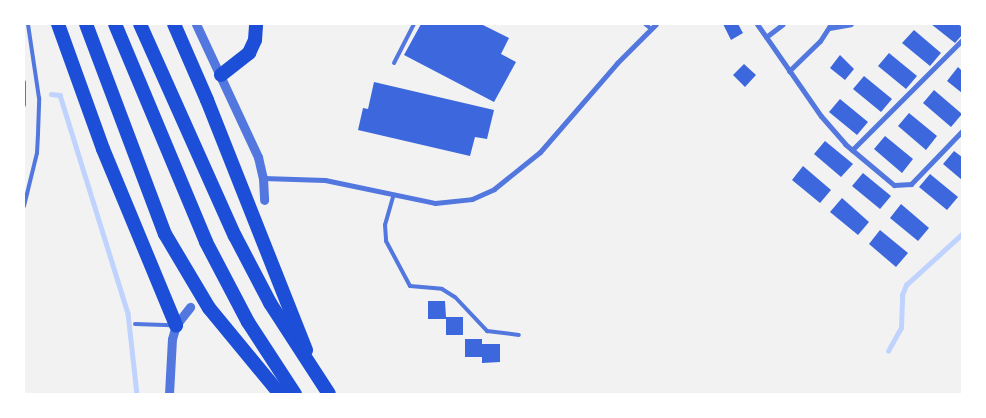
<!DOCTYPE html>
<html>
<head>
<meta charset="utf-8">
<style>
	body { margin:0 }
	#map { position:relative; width:986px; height:418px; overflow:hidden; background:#f2f2f2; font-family:Georgia,serif }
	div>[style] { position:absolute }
	.stream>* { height:4.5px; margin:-2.25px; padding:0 2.25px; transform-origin:2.25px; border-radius:2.25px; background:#bfd3fe }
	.building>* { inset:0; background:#3d67dc }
	.service>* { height:4px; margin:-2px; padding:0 2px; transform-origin:2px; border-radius:2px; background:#5277de }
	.minor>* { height:5px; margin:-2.5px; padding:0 2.5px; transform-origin:2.5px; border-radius:2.5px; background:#5277de }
	.tertiary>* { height:9px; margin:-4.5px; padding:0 4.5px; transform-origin:4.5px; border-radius:4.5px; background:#5277de }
	.trunk>* { height:14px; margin:-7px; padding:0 7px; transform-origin:7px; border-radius:7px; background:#1d4ed8 }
	span { translate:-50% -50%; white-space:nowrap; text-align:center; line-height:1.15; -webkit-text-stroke:5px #fff; paint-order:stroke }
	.frame { position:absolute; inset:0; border:25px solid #fff; pointer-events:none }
</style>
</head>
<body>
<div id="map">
	<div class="stream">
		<i style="left:51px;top:94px;width:9px;rotate:6deg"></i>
		<i style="left:60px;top:95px;width:228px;rotate:72.7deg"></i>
		<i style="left:128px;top:313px;width:81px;rotate:83.7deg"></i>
		<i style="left:888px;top:351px;width:26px;rotate:-61deg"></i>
		<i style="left:901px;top:328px;width:33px;rotate:-88deg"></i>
		<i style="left:902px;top:295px;width:11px;rotate:-68deg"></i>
		<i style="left:906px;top:285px;width:76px;rotate:-42.3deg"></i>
	</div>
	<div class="building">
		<i style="clip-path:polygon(421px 24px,481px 24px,509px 38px,501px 54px,516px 62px,494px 102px,404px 55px)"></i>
		<i style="clip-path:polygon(723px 24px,738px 24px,743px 33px,731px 40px)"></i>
		<i style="clip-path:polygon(931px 24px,958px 24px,962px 27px,962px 35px,955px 43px)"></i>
		<i style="clip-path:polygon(914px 30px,941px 53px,930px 66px,902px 43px)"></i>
		<i style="clip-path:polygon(889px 53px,917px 76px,906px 89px,878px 66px)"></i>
		<i style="clip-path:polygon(840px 55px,854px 69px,845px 80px,830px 68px)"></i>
		<i style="clip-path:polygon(744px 64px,756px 75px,745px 87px,733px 75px)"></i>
		<i style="clip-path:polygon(958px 67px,962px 71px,962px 93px,947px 81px)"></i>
		<i style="clip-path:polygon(864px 76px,892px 99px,881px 112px,853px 89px)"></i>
		<i style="clip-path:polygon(374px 82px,494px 110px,487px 139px,475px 137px,470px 156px,358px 130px,363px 108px,368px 109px)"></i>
		<i style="clip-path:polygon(934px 90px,962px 114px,951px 127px,923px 103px)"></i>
		<i style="clip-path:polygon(840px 99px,868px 122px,857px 135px,829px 112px)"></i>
		<i style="clip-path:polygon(909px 113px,937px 136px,926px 150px,898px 126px)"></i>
		<i style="clip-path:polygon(885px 136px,913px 159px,902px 173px,874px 149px)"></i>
		<i style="clip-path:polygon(825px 141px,853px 164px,841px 177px,814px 154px)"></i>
		<i style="clip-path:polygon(954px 151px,962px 157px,962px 180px,943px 164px)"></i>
		<i style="clip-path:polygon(803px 166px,831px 190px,820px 203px,792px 180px)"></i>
		<i style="clip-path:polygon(863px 173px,891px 196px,880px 209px,852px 186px)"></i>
		<i style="clip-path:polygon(930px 174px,958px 197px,947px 210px,919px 187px)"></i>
		<i style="clip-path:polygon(842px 198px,869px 222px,858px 235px,830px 212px)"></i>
		<i style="clip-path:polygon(901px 204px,929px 228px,918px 241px,890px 218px)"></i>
		<i style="clip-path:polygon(880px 230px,908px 253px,896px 267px,869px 244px)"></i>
		<i style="clip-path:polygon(428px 301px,445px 301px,446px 317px,463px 317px,463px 335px,446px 335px,446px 319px,428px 319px)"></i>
		<i style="clip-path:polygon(465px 339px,482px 339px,482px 344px,500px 344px,500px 362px,482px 363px,482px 357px,465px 357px)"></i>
	</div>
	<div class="service">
		<i style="left:645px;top:24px;width:6px;rotate:39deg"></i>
		<i style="left:394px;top:63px;width:44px;rotate:-62.9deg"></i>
		<i style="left:24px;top:82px;width:23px;rotate:90deg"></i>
		<i style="left:393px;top:197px;width:29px;rotate:106deg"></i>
		<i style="left:385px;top:225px;width:16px;rotate:86deg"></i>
		<i style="left:386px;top:241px;width:51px;rotate:61.9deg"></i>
		<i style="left:410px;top:286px;width:32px;rotate:5deg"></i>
		<i style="left:442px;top:289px;width:15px;rotate:32deg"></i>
		<i style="left:455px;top:297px;width:47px;rotate:46.7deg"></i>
		<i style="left:487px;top:331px;width:32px;rotate:7deg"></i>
		<i style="left:24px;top:206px;width:55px;rotate:-76.2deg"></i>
		<i style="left:37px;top:153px;width:19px;rotate:-87deg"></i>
		<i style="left:38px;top:134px;width:36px;rotate:-88deg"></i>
		<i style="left:39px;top:98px;width:75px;rotate:-98.5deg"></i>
		<i style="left:135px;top:324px;width:37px;rotate:2deg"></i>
	</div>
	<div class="minor">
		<i style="left:757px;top:24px;width:112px;rotate:55.2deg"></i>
		<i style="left:821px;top:116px;width:37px;rotate:49deg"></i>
		<i style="left:845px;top:144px;width:64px;rotate:39.9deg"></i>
		<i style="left:894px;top:185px;width:17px;rotate:-3deg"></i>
		<i style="left:911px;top:184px;width:74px;rotate:-46.1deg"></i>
		<i style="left:829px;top:28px;width:22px;rotate:-10deg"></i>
		<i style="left:766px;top:37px;width:21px;rotate:-37deg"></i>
		<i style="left:789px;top:71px;width:43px;rotate:-44.1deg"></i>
		<i style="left:820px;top:41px;width:20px;rotate:-57deg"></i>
		<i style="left:852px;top:150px;width:156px;rotate:-45deg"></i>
		<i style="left:263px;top:178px;width:62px;rotate:1.8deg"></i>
		<i style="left:325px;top:180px;width:112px;rotate:11.8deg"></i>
		<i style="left:435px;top:203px;width:37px;rotate:-6deg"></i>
		<i style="left:472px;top:199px;width:24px;rotate:-24deg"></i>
		<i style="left:494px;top:189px;width:59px;rotate:-38.8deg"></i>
		<i style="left:540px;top:152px;width:118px;rotate:-49.1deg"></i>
		<i style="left:617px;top:63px;width:55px;rotate:-45deg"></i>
	</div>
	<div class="tertiary">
		<i style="left:196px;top:24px;width:147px;rotate:65deg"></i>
		<i style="left:258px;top:157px;width:22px;rotate:77deg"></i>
		<i style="left:263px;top:178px;width:22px;rotate:87deg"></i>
		<i style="left:169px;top:394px;width:55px;rotate:-86.9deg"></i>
		<i style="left:172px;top:339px;width:15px;rotate:-74deg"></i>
		<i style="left:176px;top:325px;width:23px;rotate:-52deg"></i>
	</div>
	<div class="trunk">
		<i style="left:58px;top:24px;width:133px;rotate:70.2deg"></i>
		<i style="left:103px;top:149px;width:191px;rotate:67.5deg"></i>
		<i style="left:86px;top:24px;width:224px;rotate:69.4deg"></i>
		<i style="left:165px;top:234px;width:86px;rotate:59.3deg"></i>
		<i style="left:209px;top:308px;width:112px;rotate:50.5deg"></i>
		<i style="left:115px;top:24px;width:236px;rotate:67.3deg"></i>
		<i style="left:206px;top:242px;width:90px;rotate:62.3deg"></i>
		<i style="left:248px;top:322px;width:86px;rotate:56.9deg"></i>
		<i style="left:140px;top:24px;width:232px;rotate:65.9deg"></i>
		<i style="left:235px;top:236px;width:76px;rotate:62.4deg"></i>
		<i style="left:270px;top:303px;width:108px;rotate:57deg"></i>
		<i style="left:174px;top:24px;width:83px;rotate:66.5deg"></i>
		<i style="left:207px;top:100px;width:269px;rotate:68.4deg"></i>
		<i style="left:221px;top:75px;width:36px;rotate:-38deg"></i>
		<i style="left:249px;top:53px;width:14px;rotate:-65deg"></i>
		<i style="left:255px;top:40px;width:16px;rotate:-86deg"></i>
	</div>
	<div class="frame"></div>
</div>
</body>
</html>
